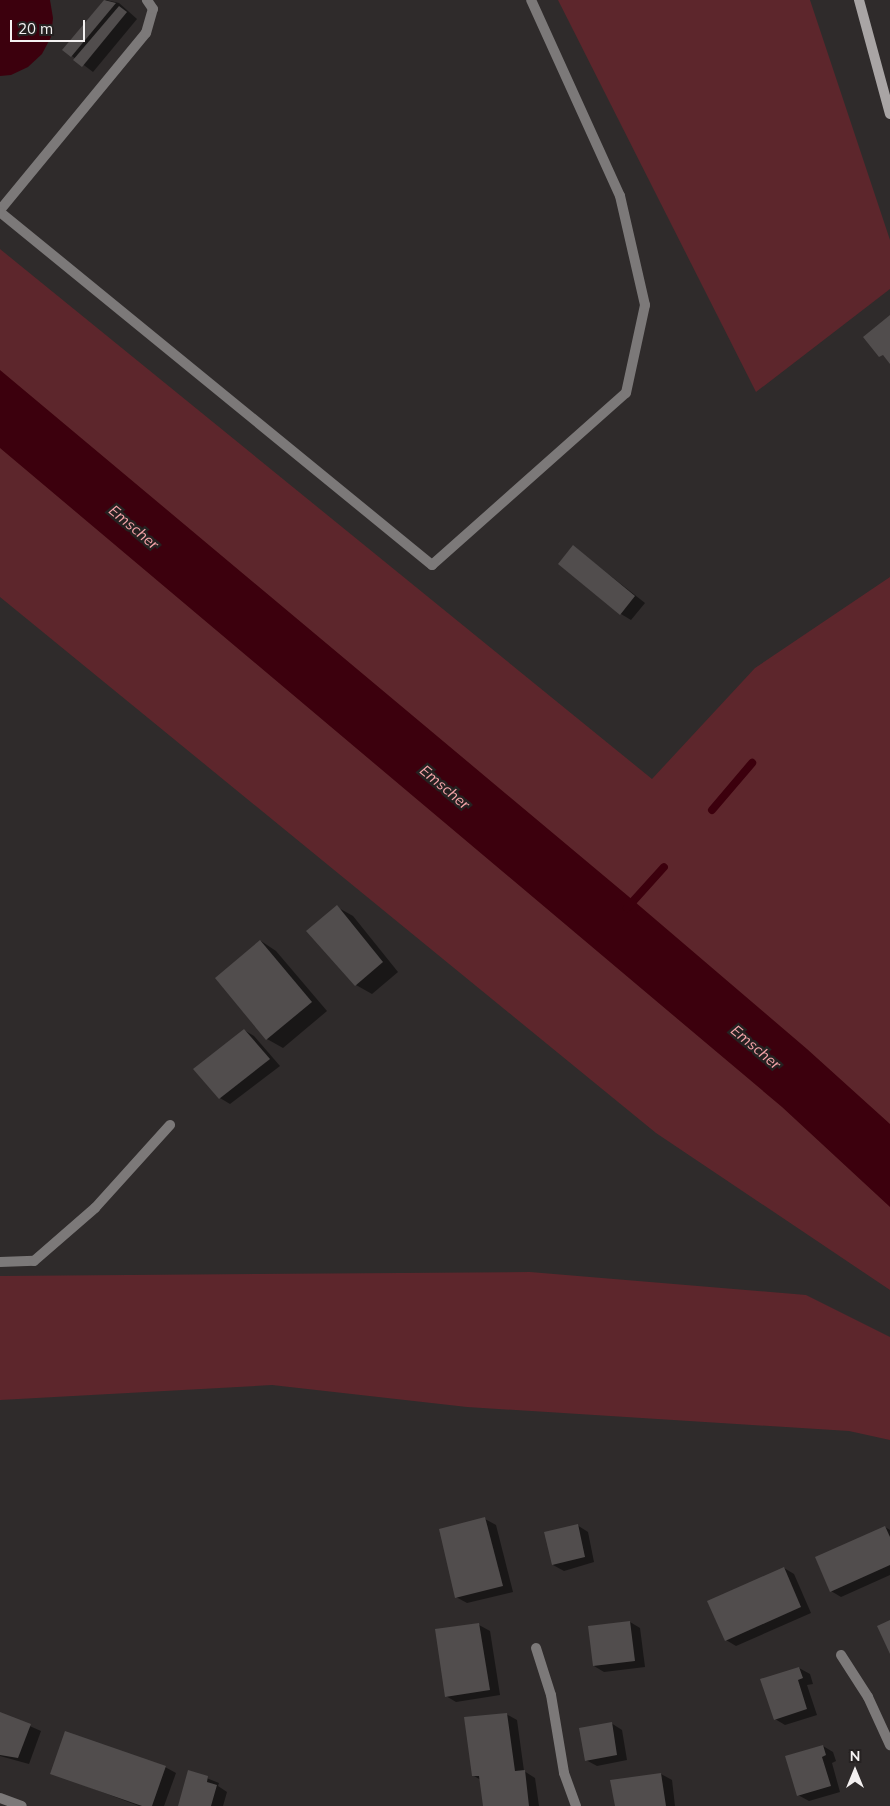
<!DOCTYPE html>
<html>
<head>
<meta charset="utf-8">
<style>
	body { margin:0 }
	#map { position:relative; width:890px; height:1806px; overflow:hidden; background:#2f2b2b; font-family:Mulish,sans-serif }
	div>[style] { position:absolute }
	.green>* { inset:0; background:#5d262c }
	.water>* { inset:0; background:#3c000d }
	.shadow>* { inset:0; background:#0007 }
	.stream>* { height:8px; margin:-4px; padding:0 4px; transform-origin:4px; border-radius:4px; background:#3c000d }
	.building>* { inset:0; background:#514d4d }
	.lane>* { height:10px; margin:-5px; padding:0 5px; transform-origin:5px; border-radius:5px; background:#7c7979 }
	.street>* { height:10px; margin:-5px; padding:0 5px; transform-origin:5px; border-radius:5px; background:#7c7979 }
	.secondary>* { height:10px; margin:-5px; padding:0 5px; transform-origin:5px; border-radius:5px; background:#a9a5a5 }
	span { translate:-50% -50%; white-space:nowrap; text-align:center; line-height:1.15; -webkit-text-stroke:5px #252121; paint-order:stroke }
	.water-label { font-size:15px; color:#f6a5aa; font-style:italic }
	.north { position:absolute; left:830px; top:1746px; width:50px; height:50px; -webkit-text-stroke:4px #252121; paint-order:stroke; rotate:0deg; font-size:14px; font-weight:700; line-height:20px; text-align:center; color:#f4f1f1 }
	.north::after { content:''; display:block; margin:auto; width:18px; height:22px; background:#f4f1f1; clip-path:polygon(50% 0,100% 100%,50% 72%,0 100%) }
	.scale { position:absolute; left:10px; top:20px; width:75px; height:22px; box-sizing:border-box; border:2px solid #f4f1f1; border-top:0; padding-left:6px; font-size:15px; line-height:18px; white-space:nowrap; color:#f4f1f1; -webkit-text-stroke:4px #252121; paint-order:stroke }
</style>
</head>
<body>
<div id="map">
	<div class="green">
		<i style="clip-path:polygon(558px 0,810px 0,890px 240px,890px 289px,756px 392px)"></i>
		<i style="clip-path:polygon(0 249px,652px 779px,755px 668px,890px 577px,890px 1290px,656px 1133px,0 597px)"></i>
		<i style="clip-path:polygon(530px 1272px,806px 1295px,890px 1337px,890px 1440px,849px 1431px,467px 1407px,272px 1385px,0 1400px,0 1276px)"></i>
	</div>
	<div class="water">
		<i style="clip-path:polygon(0 0,50px 0,53px 18px,51px 37px,42px 54px,28px 67px,11px 75px,0 76px)"></i>
		<i style="clip-path:polygon(0 370px,628px 896px,807px 1049px,890px 1124px,890px 1207px,782px 1107px,0 448px)"></i>
	</div>
	<div class="shadow">
		<i style="clip-path:polygon(106px 0,119px 3px,137px 19px,93px 72px,64px 50px)"></i>
		<i style="clip-path:polygon(574px 547px,645px 603px,631px 620px,621px 614px)"></i>
		<i style="clip-path:polygon(337px 907px,353px 916px,398px 972px,372px 994px,356px 985px)"></i>
		<i style="clip-path:polygon(261px 941px,276px 951px,327px 1011px,283px 1048px,267px 1039px)"></i>
		<i style="clip-path:polygon(244px 1030px,254px 1036px,280px 1066px,230px 1104px,220px 1098px,195px 1069px)"></i>
		<i style="clip-path:polygon(485px 1519px,496px 1525px,513px 1592px,467px 1603px,456px 1597px)"></i>
		<i style="clip-path:polygon(577px 1525px,588px 1532px,594px 1562px,564px 1571px,553px 1565px)"></i>
		<i style="clip-path:polygon(885px 1527px,890px 1530px,890px 1575px,841px 1597px,831px 1591px)"></i>
		<i style="clip-path:polygon(784px 1568px,794px 1574px,811px 1613px,736px 1646px,726px 1640px)"></i>
		<i style="clip-path:polygon(630px 1622px,640px 1628px,645px 1667px,604px 1672px,594px 1666px)"></i>
		<i style="clip-path:polygon(479px 1625px,490px 1631px,500px 1695px,456px 1702px,446px 1696px)"></i>
		<i style="clip-path:polygon(799px 1668px,810px 1674px,813px 1684px,807px 1685px,817px 1715px,785px 1725px,775px 1719px)"></i>
		<i style="clip-path:polygon(0 1713px,41px 1731px,29px 1764px,0 1756px)"></i>
		<i style="clip-path:polygon(506px 1714px,517px 1720px,524px 1771px,535px 1778px,539px 1806px,484px 1806px,481px 1780px,474px 1776px)"></i>
		<i style="clip-path:polygon(611px 1723px,622px 1730px,627px 1760px,597px 1766px,586px 1760px)"></i>
		<i style="clip-path:polygon(823px 1746px,833px 1752px,836px 1761px,832px 1763px,840px 1792px,809px 1801px,798px 1795px)"></i>
		<i style="clip-path:polygon(165px 1767px,176px 1773px,164px 1806px,139px 1806px,52px 1773px)"></i>
		<i style="clip-path:polygon(189px 1771px,219px 1783px,218px 1786px,227px 1792px,223px 1806px,179px 1806px)"></i>
		<i style="clip-path:polygon(661px 1774px,672px 1780px,675px 1806px,616px 1806px)"></i>
	</div>
	<div class="stream">
		<i style="left:712px;top:810px;width:62px;rotate:-49.6deg"></i>
		<i style="left:627px;top:908px;width:55px;rotate:-47.9deg"></i>
	</div>
	<div class="building">
		<i style="clip-path:polygon(104px 0,116px 3px,71px 57px,62px 50px)"></i>
		<i style="clip-path:polygon(119px 6px,127px 12px,82px 67px,73px 60px)"></i>
		<i style="clip-path:polygon(890px 315px,890px 364px,883px 355px,879px 357px,863px 337px)"></i>
		<i style="clip-path:polygon(573px 545px,635px 596px,620px 615px,558px 564px)"></i>
		<i style="clip-path:polygon(337px 905px,383px 962px,355px 986px,306px 931px)"></i>
		<i style="clip-path:polygon(260px 940px,312px 1002px,266px 1040px,215px 978px)"></i>
		<i style="clip-path:polygon(244px 1029px,270px 1059px,219px 1099px,193px 1069px)"></i>
		<i style="clip-path:polygon(485px 1517px,503px 1586px,455px 1598px,439px 1529px)"></i>
		<i style="clip-path:polygon(578px 1524px,585px 1557px,552px 1565px,544px 1532px)"></i>
		<i style="clip-path:polygon(885px 1526px,890px 1537px,890px 1565px,830px 1592px,815px 1557px)"></i>
		<i style="clip-path:polygon(784px 1567px,801px 1607px,725px 1641px,707px 1601px)"></i>
		<i style="clip-path:polygon(890px 1620px,890px 1654px,877px 1626px)"></i>
		<i style="clip-path:polygon(630px 1621px,635px 1661px,593px 1666px,588px 1626px)"></i>
		<i style="clip-path:polygon(479px 1623px,490px 1690px,445px 1697px,435px 1629px)"></i>
		<i style="clip-path:polygon(799px 1667px,803px 1678px,798px 1680px,807px 1709px,774px 1720px,760px 1679px)"></i>
		<i style="clip-path:polygon(0 1712px,31px 1724px,18px 1758px,0 1755px)"></i>
		<i style="clip-path:polygon(507px 1713px,515px 1771px,525px 1770px,529px 1806px,483px 1806px,479px 1776px,472px 1776px,464px 1717px)"></i>
		<i style="clip-path:polygon(612px 1722px,617px 1755px,585px 1761px,579px 1728px)"></i>
		<i style="clip-path:polygon(65px 1731px,166px 1766px,152px 1806px,142px 1806px,50px 1774px)"></i>
		<i style="clip-path:polygon(823px 1745px,826px 1755px,822px 1757px,831px 1786px,797px 1796px,785px 1756px)"></i>
		<i style="clip-path:polygon(188px 1770px,208px 1776px,207px 1782px,217px 1785px,211px 1806px,178px 1806px)"></i>
		<i style="clip-path:polygon(661px 1773px,666px 1806px,615px 1806px,610px 1780px)"></i>
	</div>
	<div class="lane">
		<i style="left:0;top:210px;width:229px;rotate:-50.5deg"></i>
		<i style="left:146px;top:33px;width:25px;rotate:-74deg"></i>
		<i style="left:153px;top:9px;width:11px;rotate:-124deg"></i>
		<i style="left:0;top:212px;width:558px;rotate:39.25deg"></i>
		<i style="left:432px;top:565px;width:259px;rotate:-41.6deg"></i>
		<i style="left:626px;top:393px;width:90px;rotate:-77.8deg"></i>
		<i style="left:645px;top:305px;width:112px;rotate:-102.9deg"></i>
		<i style="left:620px;top:196px;width:215px;rotate:-114.4deg"></i>
		<i style="left:0;top:1262px;width:34px;rotate:-2deg"></i>
		<i style="left:34px;top:1261px;width:81px;rotate:-41deg"></i>
		<i style="left:95px;top:1208px;width:112px;rotate:-47.9deg"></i>
	</div>
	<div class="street">
		<i style="left:536px;top:1648px;width:49px;rotate:72.3deg"></i>
		<i style="left:551px;top:1695px;width:79px;rotate:80.5deg"></i>
		<i style="left:564px;top:1773px;width:35px;rotate:70deg"></i>
		<i style="left:841px;top:1655px;width:50px;rotate:57.3deg"></i>
		<i style="left:868px;top:1697px;width:53px;rotate:65.4deg"></i>
		<i style="left:0;top:1798px;width:23px;rotate:20deg"></i>
	</div>
	<div class="secondary">
		<i style="left:859px;top:0;width:118px;rotate:74.8deg"></i>
	</div>
	<div class="water-label">
		<span style="left:134px;top:527px;rotate:40deg">Emscher</span>
		<span style="left:445px;top:787px;rotate:40deg">Emscher</span>
		<span style="left:756px;top:1047px;rotate:40deg">Emscher</span>
	</div>
	<div class="north">N</div>
	<div class="scale">20 m</div>
</div>
</body>
</html>
